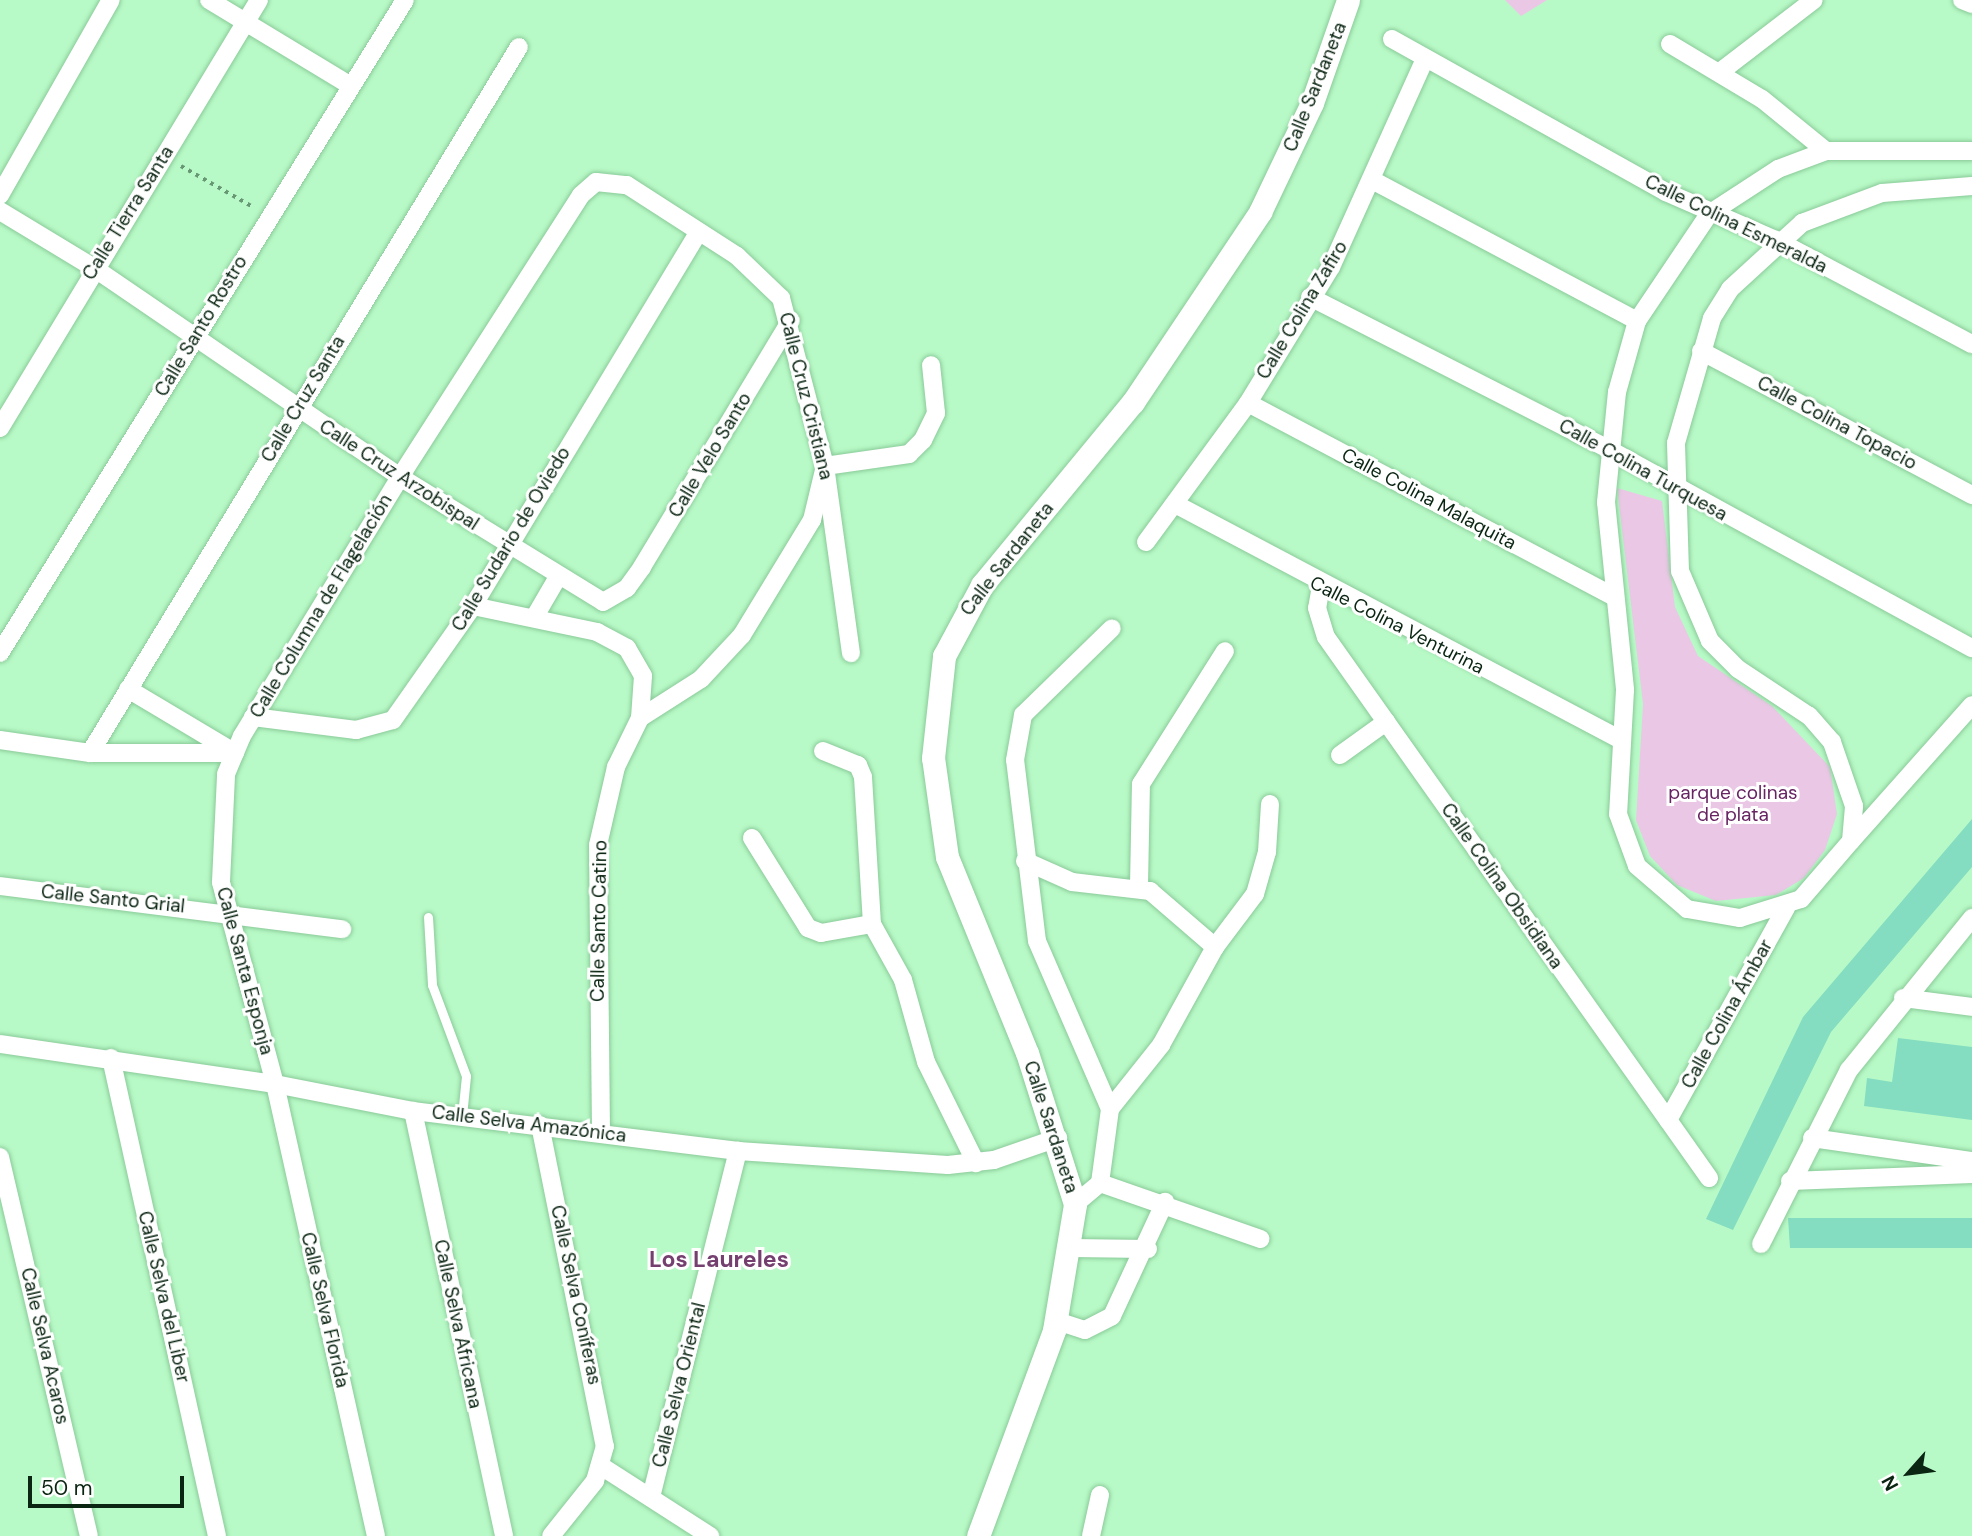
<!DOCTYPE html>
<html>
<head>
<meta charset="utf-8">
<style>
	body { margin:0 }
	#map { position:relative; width:1972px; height:1536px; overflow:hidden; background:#b8fac7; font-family:"DM Sans",sans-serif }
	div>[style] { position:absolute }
	.green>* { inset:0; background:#ebc7e6 }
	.building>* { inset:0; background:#84ddc0 }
	.path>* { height:3.5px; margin-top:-1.75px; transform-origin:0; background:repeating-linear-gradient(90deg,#689773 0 3.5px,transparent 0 8.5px) }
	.roads { filter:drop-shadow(0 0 2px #8aca99) drop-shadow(0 0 2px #8aca99) }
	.service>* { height:9px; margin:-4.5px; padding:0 4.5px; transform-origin:4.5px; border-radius:4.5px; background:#fff }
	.minor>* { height:18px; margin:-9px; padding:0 9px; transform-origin:9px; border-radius:9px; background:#fff }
	.tertiary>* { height:23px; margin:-11.5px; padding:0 11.5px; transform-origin:11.5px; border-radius:11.5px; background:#fff }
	span { translate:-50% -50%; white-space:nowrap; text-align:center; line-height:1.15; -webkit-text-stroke:6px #fff; paint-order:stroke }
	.street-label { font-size:19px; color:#0a2512 }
	.park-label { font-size:19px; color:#672462 }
	.quarter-label { font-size:23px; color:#754070; font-weight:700 }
	.north { position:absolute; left:1874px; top:1438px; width:70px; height:70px; -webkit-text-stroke:5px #fff; paint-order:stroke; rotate:242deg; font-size:19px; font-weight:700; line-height:28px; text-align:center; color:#0a2512 }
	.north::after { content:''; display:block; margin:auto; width:24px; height:32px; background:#0a2512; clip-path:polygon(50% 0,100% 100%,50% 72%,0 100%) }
	.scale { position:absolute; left:28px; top:1476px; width:156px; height:32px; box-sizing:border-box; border:4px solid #0a2512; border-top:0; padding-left:9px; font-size:21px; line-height:24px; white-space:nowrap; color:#0a2512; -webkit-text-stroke:5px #fff; paint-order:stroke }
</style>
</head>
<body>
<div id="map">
	<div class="green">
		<i style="clip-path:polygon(1505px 0,1547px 0,1521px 16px)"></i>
		<i style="clip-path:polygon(1617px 488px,1662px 501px,1675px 607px,1698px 656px,1772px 706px,1830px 767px,1837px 814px,1825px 850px,1804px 878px,1776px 895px,1716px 901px,1677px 885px,1650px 856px,1636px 820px,1643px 704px)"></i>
	</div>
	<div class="building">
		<i style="clip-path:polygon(1972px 819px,1972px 867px,1831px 1032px,1733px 1230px,1706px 1219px,1803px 1017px)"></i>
		<i style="clip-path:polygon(1898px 1038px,1972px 1047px,1972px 1120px,1864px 1106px,1867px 1078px,1892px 1082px)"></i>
		<i style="clip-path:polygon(1788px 1218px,1972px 1218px,1972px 1248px,1790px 1248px)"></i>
	</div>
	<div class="path">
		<i style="left:181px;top:166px;width:83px;rotate:29.7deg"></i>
	</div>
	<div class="roads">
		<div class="service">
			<i style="left:428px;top:917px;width:68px;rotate:86.6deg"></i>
			<i style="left:432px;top:985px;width:97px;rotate:69.5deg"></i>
			<i style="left:466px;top:1076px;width:40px;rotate:95.7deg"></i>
		</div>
		<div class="minor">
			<i style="left:209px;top:0;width:166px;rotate:31.2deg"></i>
			<i style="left:1962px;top:0;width:11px;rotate:22deg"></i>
			<i style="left:1392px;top:39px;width:314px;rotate:29.2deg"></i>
			<i style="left:1666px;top:192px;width:120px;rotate:23.6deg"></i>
			<i style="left:1776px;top:240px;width:222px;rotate:28deg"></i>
			<i style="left:1670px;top:44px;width:107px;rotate:30.9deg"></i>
			<i style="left:1762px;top:99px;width:82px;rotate:39.1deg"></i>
			<i style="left:1720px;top:72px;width:118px;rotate:-37.5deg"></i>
			<i style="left:1972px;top:151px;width:146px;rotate:180deg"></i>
			<i style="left:1826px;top:151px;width:51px;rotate:159.4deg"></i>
			<i style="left:1778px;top:169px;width:82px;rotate:146.9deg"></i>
			<i style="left:1709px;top:214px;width:129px;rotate:123.9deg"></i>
			<i style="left:1637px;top:321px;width:74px;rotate:105.7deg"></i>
			<i style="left:1617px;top:392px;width:111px;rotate:95.7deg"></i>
			<i style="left:1606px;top:502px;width:189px;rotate:84.2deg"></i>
			<i style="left:1625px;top:690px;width:124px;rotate:93.2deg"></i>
			<i style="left:1618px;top:814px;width:55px;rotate:69.9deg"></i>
			<i style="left:1637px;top:866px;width:66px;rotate:40.7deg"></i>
			<i style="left:1687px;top:909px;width:54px;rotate:9.6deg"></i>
			<i style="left:1740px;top:918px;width:64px;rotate:-17.3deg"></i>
			<i style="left:1801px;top:899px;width:77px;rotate:-49.2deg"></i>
			<i style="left:1851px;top:841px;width:35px;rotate:-85deg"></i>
			<i style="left:1854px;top:806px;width:68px;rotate:-109deg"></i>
			<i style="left:1832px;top:742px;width:35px;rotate:-131deg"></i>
			<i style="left:1809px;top:716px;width:85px;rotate:-146.5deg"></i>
			<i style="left:1738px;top:669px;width:40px;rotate:-135deg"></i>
			<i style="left:1710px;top:641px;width:76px;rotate:-113.2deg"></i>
			<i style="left:1680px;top:571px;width:128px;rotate:-91.8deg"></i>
			<i style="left:1676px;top:443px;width:130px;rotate:-73.9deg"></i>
			<i style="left:1712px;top:318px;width:34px;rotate:-58deg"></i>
			<i style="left:1730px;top:289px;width:98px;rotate:-42.5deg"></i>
			<i style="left:1802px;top:223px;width:85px;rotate:-20.6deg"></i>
			<i style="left:1882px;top:193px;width:90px;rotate:-4.4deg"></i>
			<i style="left:1374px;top:181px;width:298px;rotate:28deg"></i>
			<i style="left:0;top:195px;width:224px;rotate:-60.4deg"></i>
			<i style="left:0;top:211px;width:110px;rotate:31.2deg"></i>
			<i style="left:94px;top:268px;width:371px;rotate:34.3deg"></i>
			<i style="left:400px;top:477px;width:238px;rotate:31.6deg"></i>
			<i style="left:603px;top:602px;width:28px;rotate:-30deg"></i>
			<i style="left:627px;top:588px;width:26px;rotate:-54deg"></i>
			<i style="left:642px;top:567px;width:288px;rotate:-58.9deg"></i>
			<i style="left:1310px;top:297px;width:337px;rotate:27deg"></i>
			<i style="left:1610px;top:450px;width:413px;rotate:28.7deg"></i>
			<i style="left:1701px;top:351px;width:307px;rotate:28deg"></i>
			<i style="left:1248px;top:403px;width:411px;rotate:27.9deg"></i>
			<i style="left:0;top:428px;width:500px;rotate:-58.82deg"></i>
			<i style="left:1177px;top:505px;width:502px;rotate:27.89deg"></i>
			<i style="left:1146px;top:542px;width:172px;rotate:-53.7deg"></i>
			<i style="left:1248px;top:403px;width:159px;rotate:-58.6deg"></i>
			<i style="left:1331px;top:267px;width:228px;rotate:-65.7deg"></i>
			<i style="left:1321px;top:586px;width:22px;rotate:100deg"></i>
			<i style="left:1317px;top:608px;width:30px;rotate:73deg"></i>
			<i style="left:1326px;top:637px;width:663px;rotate:54.7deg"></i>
			<i style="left:473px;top:606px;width:127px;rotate:11.8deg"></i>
			<i style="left:597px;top:632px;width:34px;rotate:28deg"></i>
			<i style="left:627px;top:648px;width:32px;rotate:60deg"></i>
			<i style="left:643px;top:676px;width:42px;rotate:94.1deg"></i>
			<i style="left:640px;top:718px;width:55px;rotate:116.1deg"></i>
			<i style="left:616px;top:767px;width:80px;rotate:103deg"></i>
			<i style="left:598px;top:845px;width:287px;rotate:89.4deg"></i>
			<i style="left:534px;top:618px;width:48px;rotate:-59.7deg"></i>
			<i style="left:0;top:653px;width:768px;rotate:-58.19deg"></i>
			<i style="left:128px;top:689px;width:121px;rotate:30.8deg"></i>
			<i style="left:253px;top:717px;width:104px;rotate:7.2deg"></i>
			<i style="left:356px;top:730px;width:38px;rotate:-15deg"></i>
			<i style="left:393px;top:720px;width:139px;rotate:-54.9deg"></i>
			<i style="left:473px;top:606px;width:437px;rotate:-58.9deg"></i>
			<i style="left:640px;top:718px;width:72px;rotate:-32.6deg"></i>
			<i style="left:701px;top:679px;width:60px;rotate:-47deg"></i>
			<i style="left:742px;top:635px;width:135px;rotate:-58.7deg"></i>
			<i style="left:812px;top:520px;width:56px;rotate:-76.5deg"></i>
			<i style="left:825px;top:466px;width:85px;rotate:-8.1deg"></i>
			<i style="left:909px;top:454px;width:20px;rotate:-45deg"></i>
			<i style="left:923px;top:440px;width:30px;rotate:-64deg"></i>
			<i style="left:936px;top:413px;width:48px;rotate:-95.9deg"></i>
			<i style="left:0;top:740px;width:91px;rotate:8.2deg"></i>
			<i style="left:90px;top:753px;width:145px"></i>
			<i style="left:823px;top:751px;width:38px;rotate:22deg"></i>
			<i style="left:858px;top:765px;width:13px;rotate:67deg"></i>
			<i style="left:863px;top:777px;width:147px;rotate:86.5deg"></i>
			<i style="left:872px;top:924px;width:64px;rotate:61deg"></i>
			<i style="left:903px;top:980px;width:85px;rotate:74.3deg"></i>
			<i style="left:926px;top:1062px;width:113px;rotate:63.7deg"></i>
			<i style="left:90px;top:753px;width:826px;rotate:-58.72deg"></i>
			<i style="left:1340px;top:755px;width:57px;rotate:-35.7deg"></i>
			<i style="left:752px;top:838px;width:106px;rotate:58.1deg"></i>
			<i style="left:808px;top:928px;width:14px;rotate:21deg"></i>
			<i style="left:821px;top:933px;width:52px;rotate:-10deg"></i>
			<i style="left:1851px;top:841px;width:182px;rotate:-48.3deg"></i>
			<i style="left:1025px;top:861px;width:51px;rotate:24.1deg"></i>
			<i style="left:1072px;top:882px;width:79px;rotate:6.6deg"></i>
			<i style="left:1150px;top:891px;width:86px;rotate:40.7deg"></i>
			<i style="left:0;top:886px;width:345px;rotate:7.2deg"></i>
			<i style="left:1139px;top:886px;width:102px;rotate:-88.9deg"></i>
			<i style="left:1141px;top:784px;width:157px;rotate:-57.7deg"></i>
			<i style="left:1903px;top:998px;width:70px;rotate:7.4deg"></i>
			<i style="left:0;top:1044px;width:278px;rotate:8.3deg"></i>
			<i style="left:275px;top:1084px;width:141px;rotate:11.1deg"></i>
			<i style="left:413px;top:1111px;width:327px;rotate:7deg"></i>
			<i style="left:738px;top:1151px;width:210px;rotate:3.8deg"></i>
			<i style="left:948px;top:1165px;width:46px;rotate:-6.2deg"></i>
			<i style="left:994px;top:1160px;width:68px;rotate:-19deg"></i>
			<i style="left:111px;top:1058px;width:490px;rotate:77.5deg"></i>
			<i style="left:1110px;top:1109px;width:82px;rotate:-51.4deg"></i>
			<i style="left:1161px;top:1045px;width:112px;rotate:-61.1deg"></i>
			<i style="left:1215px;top:947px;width:66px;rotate:-53deg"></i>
			<i style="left:1255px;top:894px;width:44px;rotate:-74.1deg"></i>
			<i style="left:1267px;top:852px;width:48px;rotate:-86.4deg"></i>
			<i style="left:413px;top:1111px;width:435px;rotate:77.9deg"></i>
			<i style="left:1668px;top:1120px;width:243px;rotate:-60.9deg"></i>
			<i style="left:540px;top:1125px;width:328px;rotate:78.6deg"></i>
			<i style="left:605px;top:1446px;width:36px;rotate:106deg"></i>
			<i style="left:595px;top:1481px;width:70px;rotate:128.7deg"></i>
			<i style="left:1812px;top:1138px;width:162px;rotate:8.2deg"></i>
			<i style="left:0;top:1157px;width:389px;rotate:76.8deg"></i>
			<i style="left:1790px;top:1181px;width:182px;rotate:-2.2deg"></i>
			<i style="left:1100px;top:1183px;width:75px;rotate:-82.3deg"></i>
			<i style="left:1110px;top:1109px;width:183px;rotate:-113.5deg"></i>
			<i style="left:1037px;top:941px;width:182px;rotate:-96.9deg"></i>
			<i style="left:1015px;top:760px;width:46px;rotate:-79.9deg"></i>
			<i style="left:1023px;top:715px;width:124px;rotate:-44.3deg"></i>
			<i style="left:1075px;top:1204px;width:33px;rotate:-40deg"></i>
			<i style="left:1100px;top:1183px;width:170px;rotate:19.2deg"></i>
			<i style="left:1761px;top:1244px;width:195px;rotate:-63.2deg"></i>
			<i style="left:1849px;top:1070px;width:196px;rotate:-51deg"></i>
			<i style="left:1071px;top:1248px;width:77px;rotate:0.7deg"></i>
			<i style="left:1057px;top:1321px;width:29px;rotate:18deg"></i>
			<i style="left:1085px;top:1330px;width:30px;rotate:-27deg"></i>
			<i style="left:1112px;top:1316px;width:126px;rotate:-65.1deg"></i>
			<i style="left:601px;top:1466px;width:130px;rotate:32.7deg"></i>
			<i style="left:651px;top:1497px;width:357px;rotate:-75.9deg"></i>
			<i style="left:376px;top:1536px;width:463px;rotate:-102.6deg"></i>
			<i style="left:275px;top:1084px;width:209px;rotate:-105deg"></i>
			<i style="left:221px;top:882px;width:108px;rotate:-87.3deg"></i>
			<i style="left:226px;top:774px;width:41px;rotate:-67.2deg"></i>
			<i style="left:242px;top:736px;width:303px;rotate:-58.6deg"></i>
			<i style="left:400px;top:477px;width:335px;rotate:-57.3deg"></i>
			<i style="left:581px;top:195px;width:20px;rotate:-41deg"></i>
			<i style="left:596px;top:182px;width:31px;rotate:6deg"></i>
			<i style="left:627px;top:185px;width:131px;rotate:32.8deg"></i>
			<i style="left:737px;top:256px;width:61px;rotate:43.7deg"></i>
			<i style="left:781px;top:298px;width:174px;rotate:75.3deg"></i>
			<i style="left:825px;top:466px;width:189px;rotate:82.1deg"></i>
			<i style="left:1091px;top:1536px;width:42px;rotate:-77.6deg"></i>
		</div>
		<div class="tertiary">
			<i style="left:978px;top:1536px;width:220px;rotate:-69.7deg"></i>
			<i style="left:1054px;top:1330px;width:128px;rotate:-80.5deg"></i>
			<i style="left:1075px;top:1204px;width:158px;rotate:-107.6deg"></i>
			<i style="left:1027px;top:1053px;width:212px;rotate:-112.2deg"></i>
			<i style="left:947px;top:857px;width:100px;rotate:-98deg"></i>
			<i style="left:933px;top:758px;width:103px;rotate:-83.8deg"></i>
			<i style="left:944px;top:656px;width:81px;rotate:-61.8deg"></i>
			<i style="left:982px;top:585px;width:237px;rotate:-50.5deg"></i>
			<i style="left:1133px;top:402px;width:229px;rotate:-56.2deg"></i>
			<i style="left:1260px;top:212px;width:121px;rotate:-64.5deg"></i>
			<i style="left:1312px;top:103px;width:109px;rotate:-70.7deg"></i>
		</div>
	</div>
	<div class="street-label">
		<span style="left:1315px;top:87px;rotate:-68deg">Calle Sardaneta</span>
		<span style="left:128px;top:213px;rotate:-58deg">Calle Tierra Santa</span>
		<span style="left:1736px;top:224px;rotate:26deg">Calle Colina Esmeralda</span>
		<span style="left:1302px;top:310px;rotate:-59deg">Calle Colina Zafiro</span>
		<span style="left:201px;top:326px;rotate:-59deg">Calle Santo Rostro</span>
		<span style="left:806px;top:396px;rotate:76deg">Calle Cruz Cristiana</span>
		<span style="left:303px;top:399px;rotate:-59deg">Calle Cruz Santa</span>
		<span style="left:1837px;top:423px;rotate:28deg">Calle Colina Topacio</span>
		<span style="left:710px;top:455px;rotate:-59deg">Calle Velo Santo</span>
		<span style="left:1643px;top:470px;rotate:29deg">Calle Colina Turquesa</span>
		<span style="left:399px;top:475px;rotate:33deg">Calle Cruz Arzobispal</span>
		<span style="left:1429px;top:499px;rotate:28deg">Calle Colina Malaquita</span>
		<span style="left:511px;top:539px;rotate:-59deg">Calle Sudario de Oviedo</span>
		<span style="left:1007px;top:559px;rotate:-52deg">Calle Sardaneta</span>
		<span style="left:321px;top:606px;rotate:-59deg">Calle Columna de Flagelación</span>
		<span style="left:1397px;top:625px;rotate:27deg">Calle Colina Venturina</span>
		<span style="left:1502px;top:886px;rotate:55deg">Calle Colina Obsidiana</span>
		<span style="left:113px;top:899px;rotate:6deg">Calle Santo Grial</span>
		<span style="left:599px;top:921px;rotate:-89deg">Calle Santo Catino</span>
		<span style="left:245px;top:971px;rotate:75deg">Calle Santa Esponja</span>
		<span style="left:1727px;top:1014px;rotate:-61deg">Calle Colina Ámbar</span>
		<span style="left:529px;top:1124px;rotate:7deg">Calle Selva Amazónica</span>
		<span style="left:1051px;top:1127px;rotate:72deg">Calle Sardaneta</span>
		<span style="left:576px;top:1295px;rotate:78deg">Calle Selva Coníferas</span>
		<span style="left:164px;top:1297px;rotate:77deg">Calle Selva del Liber</span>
		<span style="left:325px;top:1310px;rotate:77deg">Calle Selva Florida</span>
		<span style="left:458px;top:1324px;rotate:78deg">Calle Selva Africana</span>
		<span style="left:45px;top:1346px;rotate:77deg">Calle Selva Acaros</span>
		<span style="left:679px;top:1385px;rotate:-76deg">Calle Selva Oriental</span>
	</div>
	<div class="park-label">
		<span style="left:1733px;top:804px">parque colinas<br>de plata</span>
	</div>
	<div class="quarter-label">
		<span style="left:719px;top:1259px">Los Laureles</span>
	</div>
	<div class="north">N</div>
	<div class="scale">50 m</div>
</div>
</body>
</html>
